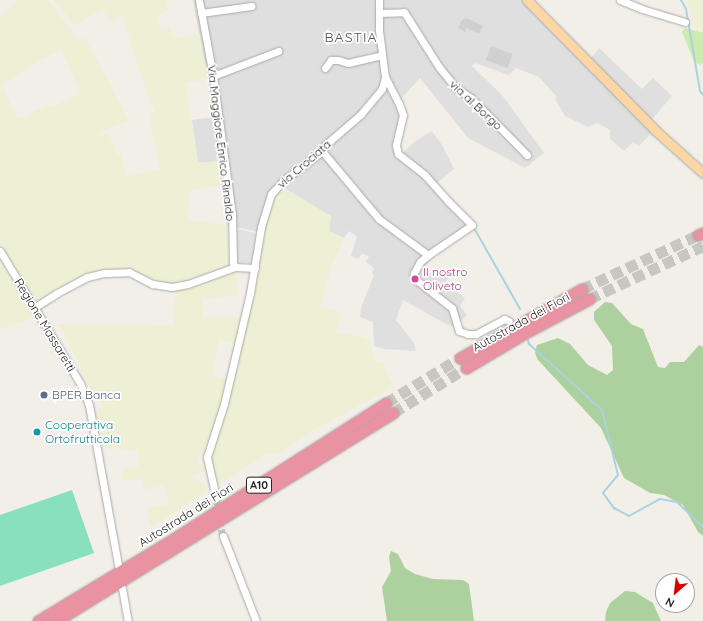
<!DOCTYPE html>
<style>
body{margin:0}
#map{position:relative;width:703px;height:621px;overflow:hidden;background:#f2efe9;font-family:Quicksand,sans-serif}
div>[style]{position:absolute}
.residential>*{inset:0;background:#e0dfdf}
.religious>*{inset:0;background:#d0d0d0;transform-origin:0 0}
.farmland>*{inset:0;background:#eef0d5}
.grass>*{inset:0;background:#cdebb0}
.forest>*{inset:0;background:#add19e}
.pitch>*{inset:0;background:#88e0be}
.parking>*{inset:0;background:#e2e2e2}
.stream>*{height:2px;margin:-1px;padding:0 1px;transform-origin:1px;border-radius:1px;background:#aad3df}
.minor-tunnel>*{height:7px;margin-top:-3.5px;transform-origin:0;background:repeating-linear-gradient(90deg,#c8c6c1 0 7px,transparent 0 10.5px)}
.highway-tunnel>*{height:11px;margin-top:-5.5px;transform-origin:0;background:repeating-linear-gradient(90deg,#c8c6c1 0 11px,transparent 0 16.5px)}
.roads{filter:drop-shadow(0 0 1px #a9a9a9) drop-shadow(0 0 1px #a9a9a9)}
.minor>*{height:7px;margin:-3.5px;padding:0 3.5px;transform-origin:3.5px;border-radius:3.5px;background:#fff}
.major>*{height:9px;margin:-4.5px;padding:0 4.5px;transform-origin:4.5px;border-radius:4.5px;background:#fcd6a4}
.highway>*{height:11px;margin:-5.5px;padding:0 5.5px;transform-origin:5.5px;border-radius:5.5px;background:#e892a2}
.dots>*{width:11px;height:11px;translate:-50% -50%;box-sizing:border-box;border:2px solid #fff;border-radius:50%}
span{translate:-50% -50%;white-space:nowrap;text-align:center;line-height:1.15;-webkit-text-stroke:3.5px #fff;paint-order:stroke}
.shield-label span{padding:1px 3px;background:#fff;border:1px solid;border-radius:3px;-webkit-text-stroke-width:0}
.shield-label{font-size:11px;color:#222;font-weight:700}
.street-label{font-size:12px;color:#222}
.hotel-label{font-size:12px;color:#b23c85}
.left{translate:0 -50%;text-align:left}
.service-label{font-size:12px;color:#4e5e75}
.culture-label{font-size:12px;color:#0d838f}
.quarter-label{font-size:14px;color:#555;letter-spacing:1px}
.north{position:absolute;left:655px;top:573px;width:40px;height:40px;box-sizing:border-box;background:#fff;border:1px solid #a7a7a7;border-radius:50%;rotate:208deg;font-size:11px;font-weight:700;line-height:16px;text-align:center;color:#222}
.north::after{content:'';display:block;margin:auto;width:14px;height:18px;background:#d40000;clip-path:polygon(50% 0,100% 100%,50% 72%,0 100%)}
</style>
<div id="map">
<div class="residential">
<div style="clip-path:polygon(193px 0,530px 0,590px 59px,599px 48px,642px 89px,653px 78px,672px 96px,650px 122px,656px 128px,639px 146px,633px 142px,624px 151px,610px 139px,610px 130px,597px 123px,588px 127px,565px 116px,555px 99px,557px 97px,539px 77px,516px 68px,509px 75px,475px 63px,472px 66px,502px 95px,544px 153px,525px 168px,468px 138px,420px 78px,400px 100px,402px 134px,399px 148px,402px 153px,417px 140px,432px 131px,442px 145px,454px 169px,437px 183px,478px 226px,470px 229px,439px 250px,424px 268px,436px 276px,442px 271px,450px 277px,444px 283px,465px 298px,460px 306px,467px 315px,455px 327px,446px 324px,403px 300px,396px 320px,414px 343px,416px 351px,384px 349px,374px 346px,373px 322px,360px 317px,361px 308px,374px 275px,372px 273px,374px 268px,366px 262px,369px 256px,362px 254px,358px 259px,351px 256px,357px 236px,349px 231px,344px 238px,329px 231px,331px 216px,309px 204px,263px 233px,227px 225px,218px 162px,198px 163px,192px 120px,214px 117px)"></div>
</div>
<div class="religious">
<div style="clip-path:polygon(466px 18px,483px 26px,479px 34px,466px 28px,465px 32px,458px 28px,462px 20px)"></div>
<div style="left:491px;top:46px;width:23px;height:15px;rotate:20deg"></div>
</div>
<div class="farmland">
<div style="clip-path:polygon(evenodd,18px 0,48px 0,78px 39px,86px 39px,129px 120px,98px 133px,99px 137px,109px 133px,117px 155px,121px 154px,126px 176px,160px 170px,150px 121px,151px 114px,155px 112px,147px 93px,122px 16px,109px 22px,103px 9px,75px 25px,53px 0,166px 0,168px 10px,156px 17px,161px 30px,170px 26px,174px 39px,200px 34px,208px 78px,185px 84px,198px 163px,218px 161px,221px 185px,190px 190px,188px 220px,227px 225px,230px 267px,185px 283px,163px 285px,139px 274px,104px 271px,38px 301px,0 244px,0 13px,3px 15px,18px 0,61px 50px,81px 93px,52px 107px,50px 104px,18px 119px,2px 85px,34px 63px,61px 50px)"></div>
<div style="clip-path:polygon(687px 0,703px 0,703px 33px,696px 32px)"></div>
<div style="clip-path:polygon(281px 186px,331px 216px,329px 231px,344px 238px,332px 265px,320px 307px,341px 312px,336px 333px,356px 335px,369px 340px,375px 362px,384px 363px,386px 371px,395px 386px,314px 430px,277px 454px,267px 454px,218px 485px,213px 476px,210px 456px,260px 268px,263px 233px,271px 200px)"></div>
<div style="clip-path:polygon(0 262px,34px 318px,0 329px)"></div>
<div style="clip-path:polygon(230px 271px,237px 271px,237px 295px,203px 299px,202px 316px,243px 317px,236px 345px,219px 340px,216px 353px,212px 377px,227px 379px,221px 410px,204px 450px,200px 455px,198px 464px,205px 466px,205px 472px,191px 474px,193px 479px,204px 484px,208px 491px,152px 527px,149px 523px,147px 508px,169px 504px,165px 485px,144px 490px,142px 479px,126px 481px,121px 479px,123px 468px,138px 467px,139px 450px,102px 448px,95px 413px,103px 407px,92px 393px,71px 347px,57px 324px,173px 325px,176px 288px)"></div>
</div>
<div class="grass">
<div style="clip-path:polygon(685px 28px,703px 33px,703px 63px,700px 65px,694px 61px,682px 32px)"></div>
</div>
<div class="forest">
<div style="clip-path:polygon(605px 302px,612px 303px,631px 324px,643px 329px,658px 367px,665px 368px,670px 362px,684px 362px,699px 345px,703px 347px,703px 536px,698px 532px,683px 505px,664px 495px,650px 493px,624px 478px,601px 428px,538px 360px,535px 353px,537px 345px,558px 338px,570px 344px,588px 365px,607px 375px,613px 370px,612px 346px,594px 320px,594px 312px)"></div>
<div style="clip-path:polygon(391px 551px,398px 554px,405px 568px,415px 574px,433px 579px,463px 580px,469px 584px,474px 621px,387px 621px,382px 587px,391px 571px,389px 557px)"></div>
<div style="clip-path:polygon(625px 591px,635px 592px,653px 603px,661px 621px,605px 621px,606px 612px,610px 603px)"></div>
</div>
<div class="pitch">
<div style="clip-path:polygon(72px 490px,94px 553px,0 586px,0 515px)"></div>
</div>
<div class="parking">
<div style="clip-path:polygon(237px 229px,259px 234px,253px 263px,238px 262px)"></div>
</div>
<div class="stream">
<div style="left:681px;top:0;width:10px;rotate:61deg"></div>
<div style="left:686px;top:9px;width:83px;rotate:80.3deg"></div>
<div style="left:700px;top:91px;width:5px;rotate:53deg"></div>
<div style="left:474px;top:228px;width:93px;rotate:60.4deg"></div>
<div style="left:528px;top:340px;width:4px;rotate:76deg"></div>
<div style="left:529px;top:344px;width:98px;rotate:42.1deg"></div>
<div style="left:602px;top:410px;width:67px;rotate:76.2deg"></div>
<div style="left:618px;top:475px;width:23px;rotate:130deg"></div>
<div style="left:603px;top:493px;width:19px;rotate:54deg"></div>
<div style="left:614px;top:508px;width:17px;rotate:28deg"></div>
<div style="left:629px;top:516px;width:35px;rotate:-29deg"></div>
<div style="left:660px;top:499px;width:17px;rotate:10deg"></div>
<div style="left:677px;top:502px;width:36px;rotate:44deg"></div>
</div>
<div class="minor-tunnel">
<div style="left:216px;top:498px;width:39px;rotate:80deg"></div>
</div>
<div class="highway-tunnel">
<div style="left:582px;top:289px;width:128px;rotate:-25deg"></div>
<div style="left:589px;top:299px;width:126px;rotate:-24.9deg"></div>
<div style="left:386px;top:403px;width:87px;rotate:-31.3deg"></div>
<div style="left:393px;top:413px;width:86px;rotate:-31.7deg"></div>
</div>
<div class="roads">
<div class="minor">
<div style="left:199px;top:0;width:77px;rotate:79.6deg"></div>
<div style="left:213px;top:76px;width:139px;rotate:82.2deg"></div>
<div style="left:232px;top:214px;width:49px;rotate:88.8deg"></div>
<div style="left:233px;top:263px;width:4px;rotate:63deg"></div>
<div style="left:235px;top:267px;width:20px;rotate:3deg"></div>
<div style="left:620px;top:0;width:24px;rotate:22deg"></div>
<div style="left:642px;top:9px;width:45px;rotate:16.8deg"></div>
<div style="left:201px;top:13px;width:51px;rotate:-7.8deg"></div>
<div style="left:379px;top:13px;width:25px;rotate:-2deg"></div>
<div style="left:404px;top:12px;width:65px;rotate:57.5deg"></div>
<div style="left:439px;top:67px;width:27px;rotate:51deg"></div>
<div style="left:456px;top:88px;width:18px;rotate:34deg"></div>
<div style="left:471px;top:98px;width:80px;rotate:45.5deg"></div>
<div style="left:325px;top:68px;width:10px;rotate:-53deg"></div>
<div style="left:331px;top:60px;width:7px"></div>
<div style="left:338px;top:60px;width:10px;rotate:17deg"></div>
<div style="left:348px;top:63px;width:35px;rotate:-13deg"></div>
<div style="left:213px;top:76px;width:70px;rotate:-21deg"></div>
<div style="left:322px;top:151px;width:89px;rotate:50deg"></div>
<div style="left:379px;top:219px;width:61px;rotate:36.3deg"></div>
<div style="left:428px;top:255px;width:53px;rotate:-34.3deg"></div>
<div style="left:472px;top:225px;width:33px;rotate:-135deg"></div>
<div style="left:449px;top:202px;width:36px;rotate:-132deg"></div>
<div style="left:425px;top:175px;width:34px;rotate:-142deg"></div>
<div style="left:398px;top:154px;width:9px;rotate:-103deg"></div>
<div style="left:396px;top:145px;width:31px;rotate:-77deg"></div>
<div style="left:403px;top:115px;width:12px;rotate:-110deg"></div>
<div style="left:399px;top:104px;width:30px;rotate:-117deg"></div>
<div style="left:385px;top:77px;width:47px;rotate:-97.3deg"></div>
<div style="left:379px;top:30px;width:30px;rotate:-90deg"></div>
<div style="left:0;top:251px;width:154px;rotate:58.8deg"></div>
<div style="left:80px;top:383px;width:24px;rotate:68deg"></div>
<div style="left:89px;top:405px;width:163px;rotate:79.7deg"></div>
<div style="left:428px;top:255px;width:11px;rotate:139deg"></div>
<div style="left:420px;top:262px;width:13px;rotate:119deg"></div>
<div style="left:414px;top:273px;width:6px;rotate:81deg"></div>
<div style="left:415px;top:279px;width:47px;rotate:38.1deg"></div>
<div style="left:452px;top:308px;width:24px;rotate:73deg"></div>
<div style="left:459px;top:331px;width:9px;rotate:18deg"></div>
<div style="left:468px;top:334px;width:8px"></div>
<div style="left:476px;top:334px;width:32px;rotate:-28deg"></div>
<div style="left:504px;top:319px;width:5px;rotate:22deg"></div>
<div style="left:35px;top:307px;width:26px;rotate:-32deg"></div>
<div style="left:57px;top:293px;width:34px;rotate:-28deg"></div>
<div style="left:87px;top:277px;width:18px;rotate:-13deg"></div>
<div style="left:105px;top:273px;width:24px;rotate:-2deg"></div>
<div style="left:129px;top:272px;width:27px;rotate:27deg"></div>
<div style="left:153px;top:284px;width:19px;rotate:9deg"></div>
<div style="left:172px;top:287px;width:16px;rotate:-11deg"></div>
<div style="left:188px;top:284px;width:50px;rotate:-19.9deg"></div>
<div style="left:216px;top:498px;width:42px;rotate:-102.4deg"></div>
<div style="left:207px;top:457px;width:56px;rotate:-72.2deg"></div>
<div style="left:224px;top:404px;width:114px;rotate:-76.8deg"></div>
<div style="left:250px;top:293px;width:67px;rotate:-80.5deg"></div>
<div style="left:261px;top:227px;width:34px;rotate:-73deg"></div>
<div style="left:271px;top:194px;width:18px;rotate:-47deg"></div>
<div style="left:283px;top:181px;width:49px;rotate:-37.6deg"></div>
<div style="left:322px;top:151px;width:5px;rotate:-68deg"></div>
<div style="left:324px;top:146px;width:48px;rotate:-40.7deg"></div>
<div style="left:360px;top:115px;width:34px;rotate:-50deg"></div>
<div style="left:382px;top:89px;width:12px;rotate:-76deg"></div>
<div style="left:223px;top:536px;width:91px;rotate:68.8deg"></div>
<div style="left:122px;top:588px;width:34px;rotate:80deg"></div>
</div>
<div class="major">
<div style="left:527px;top:0;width:184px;rotate:45.4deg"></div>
<div style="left:656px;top:131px;width:63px;rotate:41.8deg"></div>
</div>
<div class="highway">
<div style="left:698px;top:235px;width:5px;rotate:-22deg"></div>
<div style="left:460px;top:358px;width:140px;rotate:-29.5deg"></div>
<div style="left:466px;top:368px;width:66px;rotate:-30.8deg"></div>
<div style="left:523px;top:334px;width:75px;rotate:-27.9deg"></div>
<div style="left:38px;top:621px;width:160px;rotate:-31.2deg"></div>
<div style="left:175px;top:538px;width:250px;rotate:-32.6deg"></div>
<div style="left:56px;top:621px;width:396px;rotate:-31.7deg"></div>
</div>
</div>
<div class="dots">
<div style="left:415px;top:279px;background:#d1479c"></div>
<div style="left:44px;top:395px;background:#5c6f8a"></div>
<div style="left:37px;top:432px;background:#0f9aa8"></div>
</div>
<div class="shield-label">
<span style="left:259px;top:485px">A10</span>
</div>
<div class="street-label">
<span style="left:476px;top:105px;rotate:43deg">via al Borgo</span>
<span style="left:221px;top:143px;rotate:83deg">Via Maggiore Enrico Rinaldo</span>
<span style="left:304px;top:164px;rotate:-41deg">via Crociata</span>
<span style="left:521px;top:322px;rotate:-29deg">Autostrada dei Fiori</span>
<span style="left:45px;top:325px;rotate:59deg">Regione Massaretti</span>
<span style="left:186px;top:515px;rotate:-32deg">Autostrada dei Fiori</span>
</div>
<div class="hotel-label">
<span class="left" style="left:423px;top:279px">Il nostro<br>Oliveto</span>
</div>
<div class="service-label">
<span class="left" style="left:52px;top:395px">BPER Banca</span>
</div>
<div class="culture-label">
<span class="left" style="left:45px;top:432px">Cooperativa<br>Ortofrutticola</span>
</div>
<div class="quarter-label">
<span style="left:351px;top:37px">BASTIA</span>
</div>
<div class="north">N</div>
</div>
